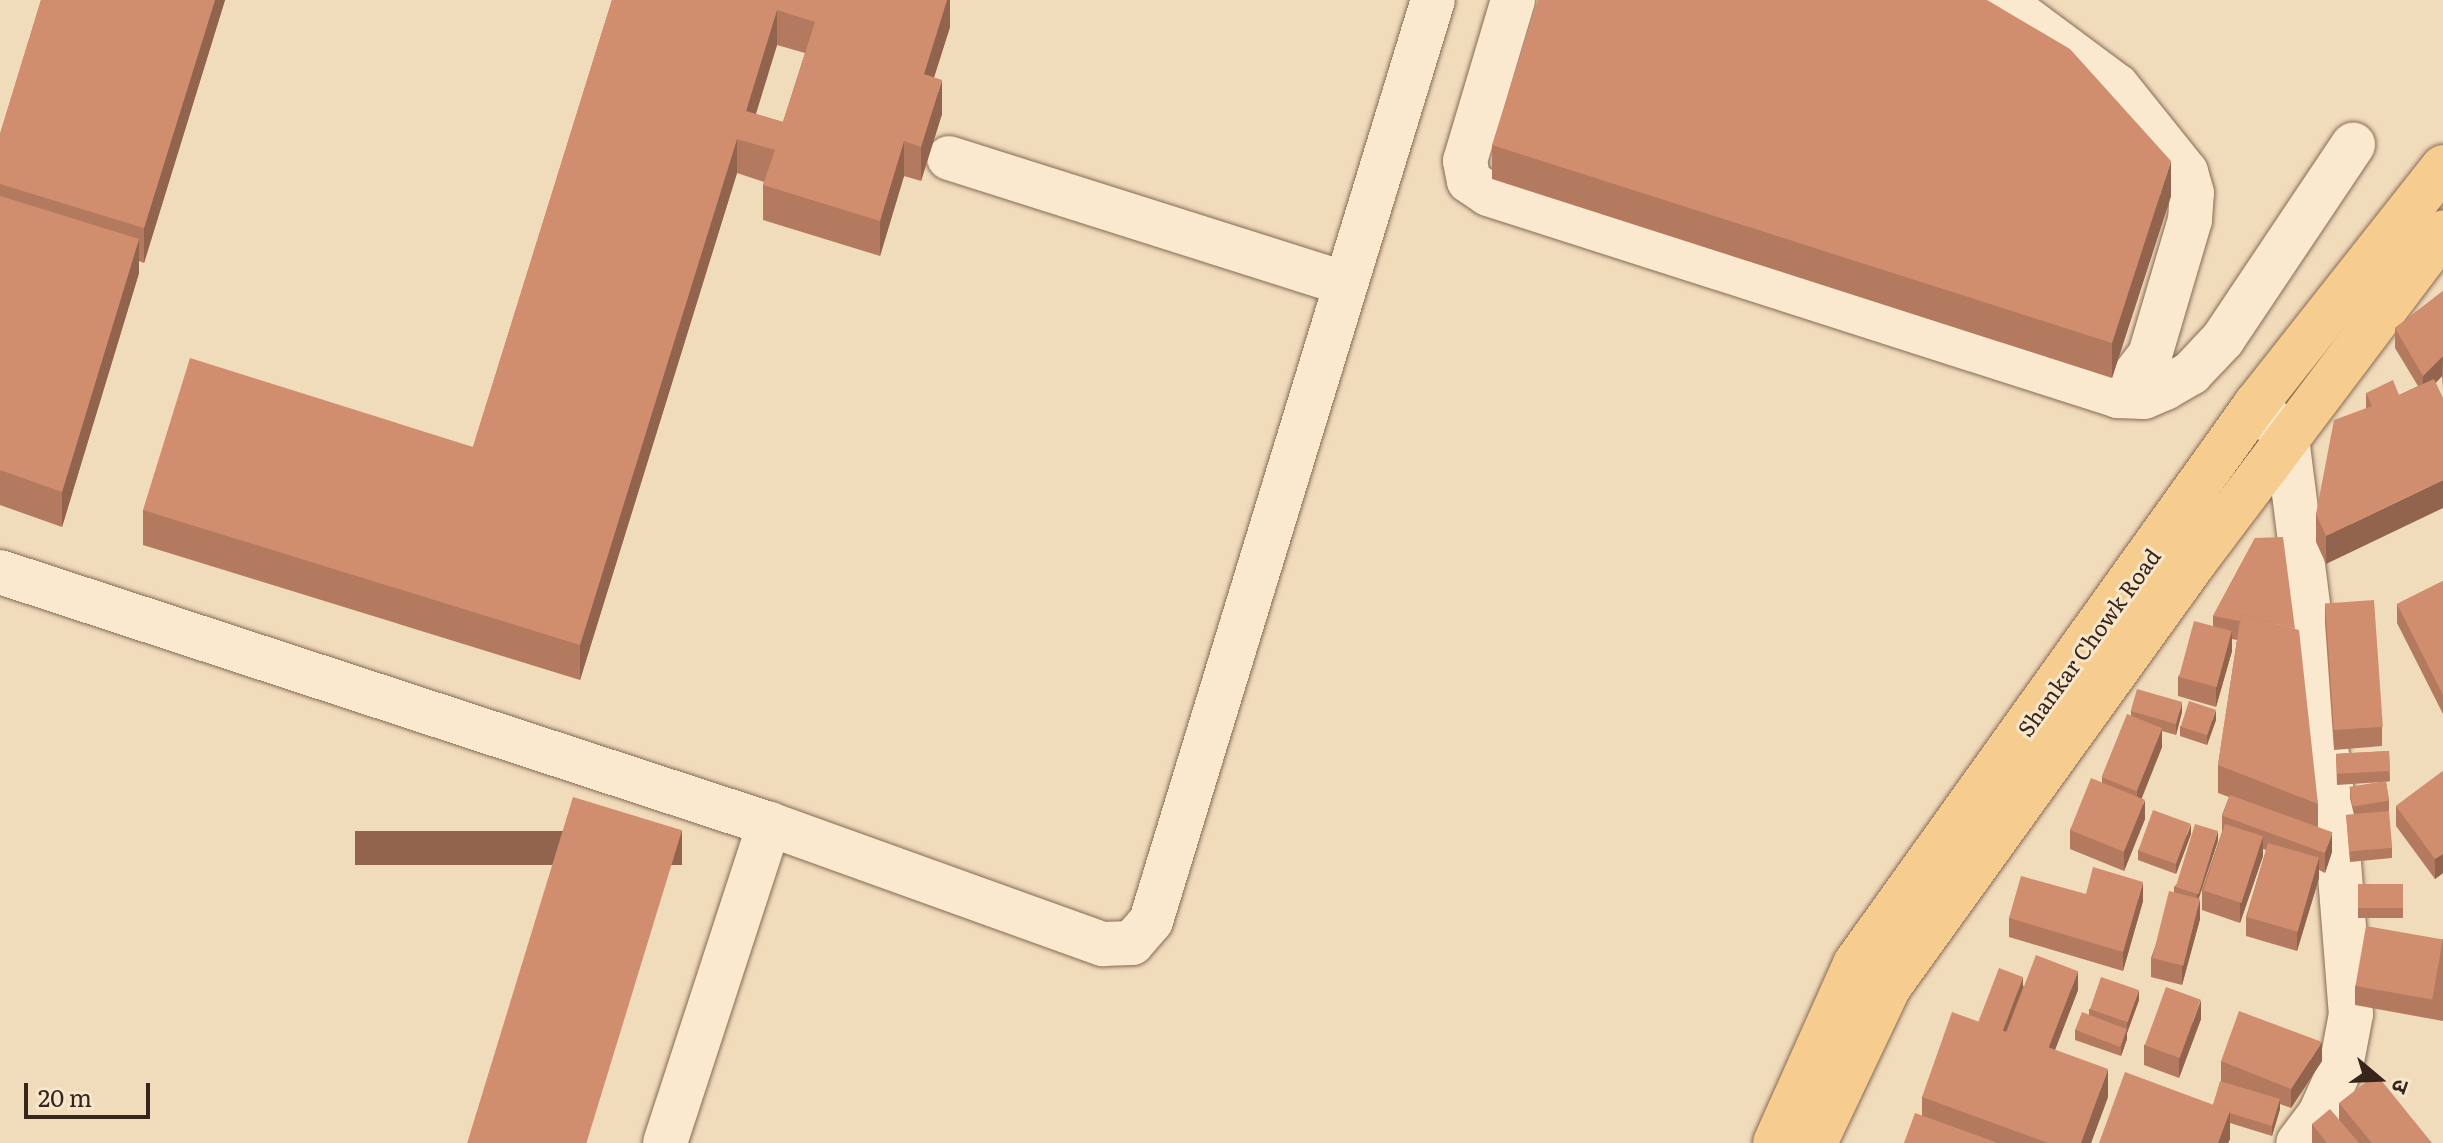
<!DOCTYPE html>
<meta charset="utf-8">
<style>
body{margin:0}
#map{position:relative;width:2443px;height:1143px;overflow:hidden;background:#f0dbbb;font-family:Literata,"Noto Sans Devanagari",serif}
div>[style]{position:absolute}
.roads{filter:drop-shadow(0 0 2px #876a54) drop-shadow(0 0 2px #876a54)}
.minor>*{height:44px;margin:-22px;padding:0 22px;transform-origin:22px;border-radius:22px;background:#fae9ce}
.major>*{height:44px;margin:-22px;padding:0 22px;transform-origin:22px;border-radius:22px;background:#f6cc8f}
.wall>*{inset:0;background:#b37a5f;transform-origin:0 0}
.shaded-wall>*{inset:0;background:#92634d;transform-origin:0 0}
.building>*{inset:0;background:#d08e6e;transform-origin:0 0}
span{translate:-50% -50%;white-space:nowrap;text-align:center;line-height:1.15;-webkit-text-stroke:6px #f7e6cb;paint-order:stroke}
.street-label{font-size:22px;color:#35251a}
.north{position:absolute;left:2339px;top:1039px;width:80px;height:80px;-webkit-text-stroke:6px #f7e6cb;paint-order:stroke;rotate:109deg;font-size:22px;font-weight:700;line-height:32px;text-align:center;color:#35251a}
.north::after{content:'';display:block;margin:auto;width:28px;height:36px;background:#35251a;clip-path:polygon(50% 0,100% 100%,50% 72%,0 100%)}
.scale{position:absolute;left:24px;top:1083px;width:126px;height:36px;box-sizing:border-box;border:4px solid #35251a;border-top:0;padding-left:10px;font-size:24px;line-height:28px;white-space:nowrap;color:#35251a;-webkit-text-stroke:6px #f7e6cb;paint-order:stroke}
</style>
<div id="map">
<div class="roads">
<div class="minor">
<div style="left:1513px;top:0;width:168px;rotate:106.6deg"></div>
<div style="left:1465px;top:161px;width:20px;rotate:79deg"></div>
<div style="left:1469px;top:181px;width:23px;rotate:34deg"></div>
<div style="left:1488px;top:194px;width:662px;rotate:17.78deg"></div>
<div style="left:2118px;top:396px;width:52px;rotate:-52deg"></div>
<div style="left:2150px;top:355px;width:141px;rotate:-73.5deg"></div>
<div style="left:2190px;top:220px;width:27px;rotate:-86deg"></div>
<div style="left:2192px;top:193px;width:22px;rotate:-106deg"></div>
<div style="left:2186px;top:172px;width:110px;rotate:-128.7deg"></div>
<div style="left:2117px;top:86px;width:144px;rotate:-143.4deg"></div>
<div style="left:949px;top:158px;width:414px;rotate:17.6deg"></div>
<div style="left:2118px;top:396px;width:26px;rotate:2deg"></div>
<div style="left:2144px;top:397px;width:23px;rotate:-23deg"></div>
<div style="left:2165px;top:388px;width:30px;rotate:-30deg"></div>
<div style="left:2191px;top:373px;width:47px;rotate:-46.7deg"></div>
<div style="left:2223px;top:339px;width:234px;rotate:-56.2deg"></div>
<div style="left:2256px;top:404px;width:46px;rotate:47.6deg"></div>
<div style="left:2287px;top:438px;width:390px;rotate:82.8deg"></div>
<div style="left:2336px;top:825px;width:190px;rotate:85.5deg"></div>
<div style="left:2351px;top:1014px;width:54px;rotate:100.7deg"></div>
<div style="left:2341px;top:1067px;width:51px;rotate:114.1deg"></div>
<div style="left:2320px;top:1114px;width:36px;rotate:127deg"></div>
<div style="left:0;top:572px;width:809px;rotate:18.14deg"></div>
<div style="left:769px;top:824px;width:355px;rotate:19.8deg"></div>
<div style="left:1103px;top:944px;width:29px;rotate:-2deg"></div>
<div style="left:1132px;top:943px;width:29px;rotate:-49deg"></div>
<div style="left:1151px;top:921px;width:963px;rotate:-72.98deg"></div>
<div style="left:665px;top:1143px;width:336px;rotate:-71.9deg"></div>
</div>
<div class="major">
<div style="left:1775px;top:1143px;width:196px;rotate:-65.9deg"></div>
<div style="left:1855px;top:964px;width:689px;rotate:-54.39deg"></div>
<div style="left:2256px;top:404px;width:302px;rotate:-51.7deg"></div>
<div style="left:1815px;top:1143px;width:173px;rotate:-64.6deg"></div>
<div style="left:1889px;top:987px;width:522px;rotate:-54.27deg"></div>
<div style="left:2194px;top:563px;width:414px;rotate:-53deg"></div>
</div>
</div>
<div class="wall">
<div style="clip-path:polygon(41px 0,225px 0,144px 263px,139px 261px,139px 273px,62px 527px,0 505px,0 134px)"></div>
<div style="clip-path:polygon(evenodd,612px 0,950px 0,950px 27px,934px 77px,942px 114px,921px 181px,904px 176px,880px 256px,763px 220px,763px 185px,764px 182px,737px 173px,580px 680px,143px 545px,143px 510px,473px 447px,612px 0,777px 45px,805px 53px,783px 122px,756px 114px,777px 45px)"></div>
<div style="clip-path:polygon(1492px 145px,2171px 196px,2112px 378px,1492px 179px)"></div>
<div style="clip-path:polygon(2443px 291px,2443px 389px,2442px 376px,2436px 383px,2326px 564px,2316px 542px,2316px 514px,2366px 408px,2366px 393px,2399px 395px,2418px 386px,2395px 348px,2395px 328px)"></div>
<div style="clip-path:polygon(2255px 538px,2318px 804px,2318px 828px,2332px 852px,2325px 873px,2319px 870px,2319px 878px,2297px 951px,2246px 936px,2246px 917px,2266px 850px,2263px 849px,2263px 856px,2240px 923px,2202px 910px,2202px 890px,2222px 832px,2222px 815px,2229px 797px,2218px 793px,2218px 765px,2237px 640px,2232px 639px,2232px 651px,2216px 707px,2178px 696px,2178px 677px,2213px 626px,2213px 616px)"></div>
<div style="clip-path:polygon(2443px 581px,2443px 714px,2397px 623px,2397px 604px)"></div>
<div style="clip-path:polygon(2325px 603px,2382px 727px,2382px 746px,2334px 750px,2325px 623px)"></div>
<div style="clip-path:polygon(2131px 711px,2182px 712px,2176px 735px,2162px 731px,2162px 747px,2142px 798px,2145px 819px,2124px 871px,2070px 849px,2070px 830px,2102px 783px,2102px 777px,2131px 715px)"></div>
<div style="clip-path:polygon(2216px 720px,2207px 745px,2180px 736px,2180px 726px)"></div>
<div style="clip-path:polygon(2389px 751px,2390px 781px,2386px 782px,2389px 801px,2389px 811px,2387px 811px,2392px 848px,2392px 858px,2350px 862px,2346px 815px,2354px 815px,2350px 798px,2350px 788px,2382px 782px,2337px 785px,2336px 754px)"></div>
<div style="clip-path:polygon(2443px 771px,2443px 873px,2435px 879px,2396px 826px,2396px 806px)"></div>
<div style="clip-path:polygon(2191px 834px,2176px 874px,2138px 860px,2138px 850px)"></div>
<div style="clip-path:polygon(2218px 841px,2198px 899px,2200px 919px,2182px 985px,2151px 977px,2151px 958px,2174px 893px,2174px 887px)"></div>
<div style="left:2358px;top:884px;width:45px;height:34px"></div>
<div style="clip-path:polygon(2086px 894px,2143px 901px,2123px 971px,2009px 937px,2009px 918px)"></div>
<div style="clip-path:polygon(2443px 939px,2443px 1021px,2355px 1005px,2355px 986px)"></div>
<div style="clip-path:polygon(2023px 986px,2078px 990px,2055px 1050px,2108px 1097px,2091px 1143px,1904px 1143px,1922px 1115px,1922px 1097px,1979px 1022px)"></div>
<div style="clip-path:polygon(2139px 1000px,2127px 1033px,2127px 1039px,2121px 1056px,2075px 1040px,2075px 1030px,2089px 1015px,2089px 1009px)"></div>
<div style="clip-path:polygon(2201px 1019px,2179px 1078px,2144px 1065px,2144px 1045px)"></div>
<div style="clip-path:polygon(2221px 1061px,2322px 1061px,2291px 1108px,2280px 1104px,2280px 1109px,2272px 1136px,2230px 1123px,2230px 1139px,2228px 1143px,2099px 1143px,2213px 1105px,2221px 1081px)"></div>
<div style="clip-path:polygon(2339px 1103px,2432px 1143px,2312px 1143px,2312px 1124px,2339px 1120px)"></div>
</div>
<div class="shaded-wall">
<div style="clip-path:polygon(215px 0,225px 0,144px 263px,144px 228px)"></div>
<div style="clip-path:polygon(947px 0,950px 0,950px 27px,924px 109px,924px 74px)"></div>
<div style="clip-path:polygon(777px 10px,777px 45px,747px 142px,746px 111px)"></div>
<div style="clip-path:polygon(942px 80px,942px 114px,921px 181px,921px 147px)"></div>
<div style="clip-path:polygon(737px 139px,737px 173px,580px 680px,580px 645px)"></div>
<div style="clip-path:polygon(904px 141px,904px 176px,880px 256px,880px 221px)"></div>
<div style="clip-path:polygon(2171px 161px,2171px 196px,2112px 378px,2112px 343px)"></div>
<div style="clip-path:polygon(139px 239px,139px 273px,62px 527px,62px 492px)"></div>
<div style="clip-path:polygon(2443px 356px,2442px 376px,2423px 395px,2423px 376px)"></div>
<div style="clip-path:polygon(2443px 480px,2443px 508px,2326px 564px,2326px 536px)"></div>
<div style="clip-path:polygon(2232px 631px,2232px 651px,2216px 707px,2216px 688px)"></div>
<div style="clip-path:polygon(2182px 702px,2182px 712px,2176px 735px,2176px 725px)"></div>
<div style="clip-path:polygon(2216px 710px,2216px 720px,2207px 745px,2207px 735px)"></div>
<div style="clip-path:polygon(2162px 728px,2162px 747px,2137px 809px,2137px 790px)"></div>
<div style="clip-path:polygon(2145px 800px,2145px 819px,2124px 871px,2124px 852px)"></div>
<div style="clip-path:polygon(2191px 824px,2191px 834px,2176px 874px,2176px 864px)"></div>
<div style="left:682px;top:831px;width:34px;height:327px;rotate:90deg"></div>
<div style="clip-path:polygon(2218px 831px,2218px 841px,2197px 904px,2197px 894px)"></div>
<div style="clip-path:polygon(2332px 833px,2332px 852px,2325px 873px,2325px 853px)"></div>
<div style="clip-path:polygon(2263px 836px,2263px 856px,2240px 923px,2240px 904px)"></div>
<div style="clip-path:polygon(2443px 854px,2443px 873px,2435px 879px,2435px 859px)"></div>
<div style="clip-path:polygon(2319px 858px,2319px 878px,2297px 951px,2297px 932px)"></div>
<div style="clip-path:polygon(2143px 882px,2143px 901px,2123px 971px,2123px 952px)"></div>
<div style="clip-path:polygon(2200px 899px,2200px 919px,2182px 985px,2182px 966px)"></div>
<div style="clip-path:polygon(2078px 971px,2078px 990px,2048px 1068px,2048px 1049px)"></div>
<div style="clip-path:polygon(2023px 977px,2023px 987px,1999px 1050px,1999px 1040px)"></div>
<div style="clip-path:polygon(2139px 990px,2139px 1000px,2127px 1033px,2127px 1023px)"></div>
<div style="clip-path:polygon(2201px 1000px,2201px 1019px,2179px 1078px,2179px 1059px)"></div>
<div style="clip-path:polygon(2127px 1029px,2127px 1039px,2121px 1056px,2121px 1047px)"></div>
<div style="clip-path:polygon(2322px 1042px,2322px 1061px,2291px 1108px,2291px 1089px)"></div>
<div style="clip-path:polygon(2108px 1069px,2108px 1097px,2091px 1143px,2081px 1143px)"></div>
<div style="clip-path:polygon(2280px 1099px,2280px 1109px,2272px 1136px,2272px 1126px)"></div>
<div style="clip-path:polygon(2230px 1111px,2230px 1139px,2228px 1143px,2218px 1143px)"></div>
</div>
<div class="building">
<div style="clip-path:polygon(41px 0,215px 0,144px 228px,0 184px,0 134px)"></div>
<div style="clip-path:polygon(evenodd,612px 0,947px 0,924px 74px,942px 80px,921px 147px,904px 141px,880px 221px,763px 185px,775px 150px,737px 139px,580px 645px,143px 510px,190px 358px,473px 447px,612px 0,777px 10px,815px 22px,783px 122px,746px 111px,777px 10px)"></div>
<div style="clip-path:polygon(1538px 0,1987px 0,2070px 49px,2171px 161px,2112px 343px,1492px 145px)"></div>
<div style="clip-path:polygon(0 196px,139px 239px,62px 492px,0 470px)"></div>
<div style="clip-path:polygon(2443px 291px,2443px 356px,2423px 376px,2395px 328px)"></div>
<div style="clip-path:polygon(2434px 379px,2443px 398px,2443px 480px,2326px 536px,2316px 514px,2334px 420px,2372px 406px,2366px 393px,2393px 380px,2399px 395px)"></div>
<div style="clip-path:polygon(2283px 537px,2295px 629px,2241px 614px,2240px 621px,2213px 616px,2255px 538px)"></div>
<div style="clip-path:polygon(2443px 581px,2443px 695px,2397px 604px)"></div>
<div style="left:2374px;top:600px;width:127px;height:49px;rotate:86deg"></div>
<div style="clip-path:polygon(2241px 614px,2299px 630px,2318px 804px,2218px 765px)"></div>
<div style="left:2194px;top:621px;width:39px;height:58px;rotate:15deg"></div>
<div style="left:2137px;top:689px;width:47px;height:23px;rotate:16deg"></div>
<div style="left:2189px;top:701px;width:28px;height:27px;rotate:18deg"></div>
<div style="left:2127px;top:714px;width:38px;height:68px;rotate:22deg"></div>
<div style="left:2389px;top:751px;width:20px;height:53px;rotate:87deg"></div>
<div style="clip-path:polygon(2443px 771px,2443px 854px,2435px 859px,2396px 806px)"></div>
<div style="left:2091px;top:778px;width:58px;height:56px;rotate:22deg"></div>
<div style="left:2386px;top:781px;width:20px;height:37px;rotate:81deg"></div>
<div style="left:2230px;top:795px;width:109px;height:22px;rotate:20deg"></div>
<div style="left:573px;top:797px;width:114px;height:362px;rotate:17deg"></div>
<div style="left:2153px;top:810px;width:40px;height:43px;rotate:20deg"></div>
<div style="left:2389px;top:811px;width:37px;height:43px;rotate:85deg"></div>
<div style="left:2195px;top:824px;width:24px;height:66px;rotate:17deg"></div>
<div style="left:2225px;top:824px;width:40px;height:70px;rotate:18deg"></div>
<div style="left:2268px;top:843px;width:53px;height:77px;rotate:16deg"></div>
<div style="clip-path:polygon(2093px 867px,2143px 882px,2123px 952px,2009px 918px,2021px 876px,2086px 894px)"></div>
<div style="left:2358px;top:884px;width:45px;height:24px"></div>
<div style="left:2169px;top:891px;width:32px;height:69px;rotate:14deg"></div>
<div style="left:2366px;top:926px;width:78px;height:61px;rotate:10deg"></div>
<div style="left:2036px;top:955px;width:45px;height:83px;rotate:21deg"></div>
<div style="left:1999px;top:968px;width:26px;height:58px;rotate:21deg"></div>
<div style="left:2101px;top:977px;width:40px;height:34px;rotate:19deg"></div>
<div style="left:2166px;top:987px;width:37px;height:62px;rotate:20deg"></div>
<div style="clip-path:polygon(2239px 1011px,2322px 1042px,2291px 1089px,2221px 1061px)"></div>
<div style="clip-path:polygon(1952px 1012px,2108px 1069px,2081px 1143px,2048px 1143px,1922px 1097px)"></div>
<div style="left:2082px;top:1012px;width:48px;height:19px;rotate:21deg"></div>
<div style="clip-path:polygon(2125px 1072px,2230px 1111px,2218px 1143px,2099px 1143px)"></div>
<div style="clip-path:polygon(2376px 1074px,2432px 1143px,2372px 1143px,2339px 1103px)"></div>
<div style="clip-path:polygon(2220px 1081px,2280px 1099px,2272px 1126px,2230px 1113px,2230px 1111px,2213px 1105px)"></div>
<div style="clip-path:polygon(2330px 1109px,2359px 1143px,2327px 1143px,2312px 1124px)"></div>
<div style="clip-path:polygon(1915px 1113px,1998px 1143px,1904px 1143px)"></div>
</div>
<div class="street-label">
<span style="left:2088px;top:642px;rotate:-54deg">Shankar Chowk Road</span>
</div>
<div class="north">उ</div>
<div class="scale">20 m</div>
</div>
